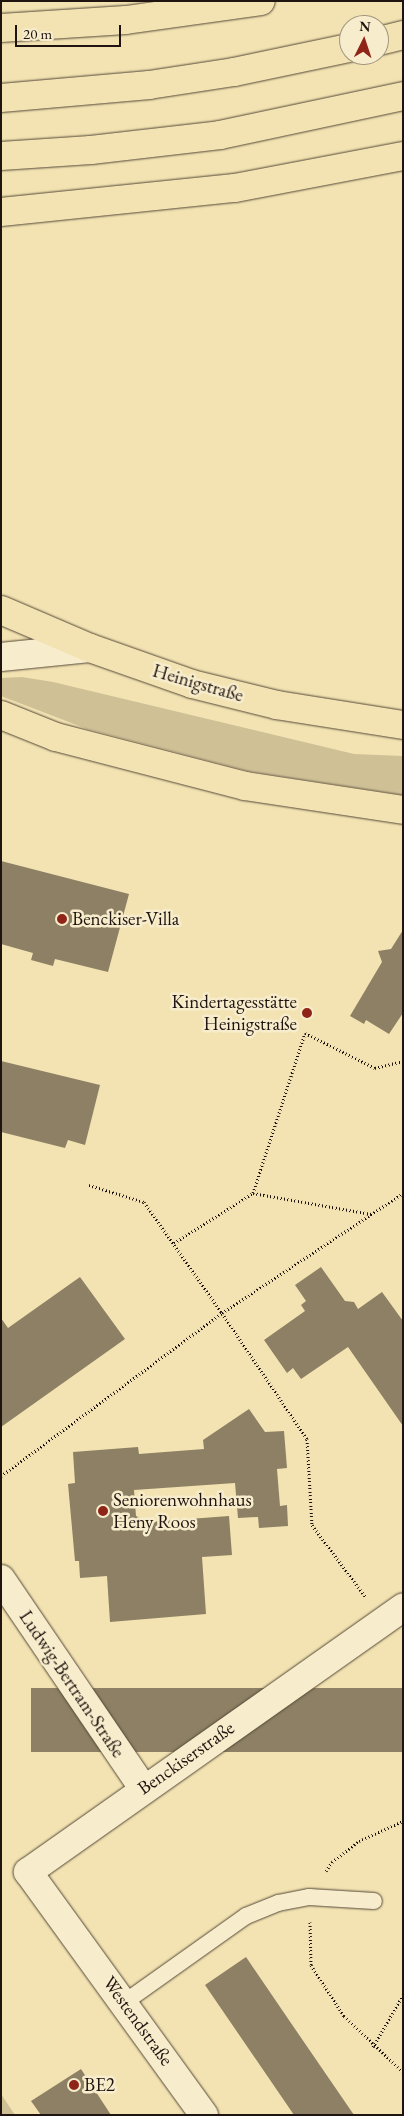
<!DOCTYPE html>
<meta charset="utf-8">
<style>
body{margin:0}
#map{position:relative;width:404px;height:2116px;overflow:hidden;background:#f3e3b2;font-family:"EB Garamond",serif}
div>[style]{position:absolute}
.green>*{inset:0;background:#cfc096}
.building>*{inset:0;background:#8d8064;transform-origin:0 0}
.path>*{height:3px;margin-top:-1.5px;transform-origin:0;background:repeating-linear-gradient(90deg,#1f140f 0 1px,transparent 0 3.5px)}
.roads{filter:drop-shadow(0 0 1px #544838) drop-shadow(0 0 1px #544838)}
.service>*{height:16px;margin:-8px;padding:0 8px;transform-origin:8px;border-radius:8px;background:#f7edcd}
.minor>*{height:28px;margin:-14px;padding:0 14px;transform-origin:14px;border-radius:14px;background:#f7edcd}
.secondary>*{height:28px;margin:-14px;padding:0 14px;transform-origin:14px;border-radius:14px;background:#f7edcd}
.primary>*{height:28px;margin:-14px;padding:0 14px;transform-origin:14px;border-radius:14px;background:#f3e3b2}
.trunk>*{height:28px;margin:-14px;padding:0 14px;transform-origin:14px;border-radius:14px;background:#f3e3b2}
.dots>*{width:14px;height:14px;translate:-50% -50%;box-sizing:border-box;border:2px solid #f7edcd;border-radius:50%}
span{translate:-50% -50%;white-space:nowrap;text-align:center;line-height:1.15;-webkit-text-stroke:5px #f7edcd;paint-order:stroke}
.street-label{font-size:19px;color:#1f140f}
.poi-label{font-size:19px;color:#1f140f}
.left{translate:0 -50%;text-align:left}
.right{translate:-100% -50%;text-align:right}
.frame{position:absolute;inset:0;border:2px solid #1f140f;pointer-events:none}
.north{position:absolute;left:339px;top:15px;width:50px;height:50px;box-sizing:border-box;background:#f7edcd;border:1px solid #a19681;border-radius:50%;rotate:4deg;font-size:14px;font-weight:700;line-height:20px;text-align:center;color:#1f140f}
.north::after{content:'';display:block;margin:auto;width:18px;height:22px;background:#8f2418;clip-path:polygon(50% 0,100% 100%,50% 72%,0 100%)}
.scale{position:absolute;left:15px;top:25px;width:106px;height:22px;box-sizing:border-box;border:2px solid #1f140f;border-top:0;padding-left:6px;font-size:15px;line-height:18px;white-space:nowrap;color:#1f140f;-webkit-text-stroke:4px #f7edcd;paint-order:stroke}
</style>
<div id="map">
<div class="green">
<div style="clip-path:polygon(22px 677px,53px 682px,354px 754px,403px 756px,403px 795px,248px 771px,87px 729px,1px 696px,1px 678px)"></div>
<div style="clip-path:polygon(1px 2094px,15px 2115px,1px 2115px)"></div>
</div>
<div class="building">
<div style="clip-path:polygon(1px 861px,129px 894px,108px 972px,55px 959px,53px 966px,31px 960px,33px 953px,1px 944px)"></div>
<div style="clip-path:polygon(403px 930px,403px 1013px,389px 1034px,366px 1020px,364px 1024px,350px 1016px,382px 962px,378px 951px,391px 949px)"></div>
<div style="clip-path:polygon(1px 1061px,100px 1085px,85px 1145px,68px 1140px,65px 1148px,1px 1132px)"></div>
<div style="clip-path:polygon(321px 1267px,345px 1301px,354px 1302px,358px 1309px,382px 1292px,403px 1321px,403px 1426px,348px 1347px,301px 1379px,293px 1368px,287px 1373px,264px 1340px,305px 1311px,301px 1305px,306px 1301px,295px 1285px)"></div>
<div style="clip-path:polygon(80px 1277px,125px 1339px,1px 1427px,1px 1318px,8px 1328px)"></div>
<div style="clip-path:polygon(249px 1409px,265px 1432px,284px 1431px,287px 1468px,277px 1469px,280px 1506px,287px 1505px,288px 1526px,259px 1528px,258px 1517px,238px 1518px,235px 1483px,134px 1490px,136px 1516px,149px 1522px,229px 1516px,232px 1555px,202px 1557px,206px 1614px,110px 1622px,107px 1576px,80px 1578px,79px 1561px,75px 1561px,68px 1484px,75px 1483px,73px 1452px,138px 1447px,139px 1454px,204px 1449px,203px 1440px)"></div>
<div style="left:403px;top:1688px;width:64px;height:372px;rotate:90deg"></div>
<div style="clip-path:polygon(246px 1957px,293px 2026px,354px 2115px,294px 2115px,205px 1985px)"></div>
<div style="clip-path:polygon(81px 2069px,111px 2115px,41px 2115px,31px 2101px)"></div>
</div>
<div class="path">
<div style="left:89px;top:1185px;width:58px;rotate:17.2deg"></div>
<div style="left:144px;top:1202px;width:136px;rotate:54.9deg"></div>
<div style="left:222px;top:1313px;width:152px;rotate:56deg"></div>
<div style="left:307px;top:1439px;width:86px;rotate:86.7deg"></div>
<div style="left:312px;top:1525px;width:89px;rotate:53.3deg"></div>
<div style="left:253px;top:1193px;width:120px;rotate:10.1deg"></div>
<div style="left:174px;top:1243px;width:93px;rotate:-32.3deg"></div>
<div style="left:253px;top:1193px;width:168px;rotate:-72deg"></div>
<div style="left:305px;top:1033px;width:78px;rotate:26.6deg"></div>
<div style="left:375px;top:1068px;width:29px;rotate:-14deg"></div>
<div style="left:1px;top:1476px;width:275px;rotate:-36.4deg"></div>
<div style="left:222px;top:1313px;width:217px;rotate:-33.5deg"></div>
<div style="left:326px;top:1871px;width:11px;rotate:-56deg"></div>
<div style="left:332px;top:1862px;width:34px;rotate:-38deg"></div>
<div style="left:359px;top:1841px;width:48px;rotate:-24.4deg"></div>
<div style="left:310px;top:1922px;width:43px;rotate:88.7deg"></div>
<div style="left:311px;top:1965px;width:61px;rotate:57.1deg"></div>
<div style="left:344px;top:2016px;width:81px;rotate:43.5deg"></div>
<div style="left:373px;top:2047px;width:60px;rotate:-60deg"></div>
</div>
<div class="roads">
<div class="service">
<div style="left:125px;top:2002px;width:148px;rotate:-35.4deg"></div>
<div style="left:246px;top:1916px;width:35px;rotate:-22deg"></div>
<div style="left:278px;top:1903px;width:32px;rotate:-11deg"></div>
<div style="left:309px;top:1897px;width:65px;rotate:3.5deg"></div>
</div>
<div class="minor">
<div style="left:1px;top:1579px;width:253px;rotate:55.8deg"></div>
<div style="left:204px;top:2115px;width:300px;rotate:-125.9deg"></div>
<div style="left:28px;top:1872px;width:459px;rotate:-35.2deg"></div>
</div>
<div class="secondary">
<div style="left:1px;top:657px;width:89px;rotate:-5.8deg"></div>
</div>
<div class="primary">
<div style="left:1px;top:610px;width:97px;rotate:23.1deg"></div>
<div style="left:90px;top:648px;width:108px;rotate:19.4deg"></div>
<div style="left:192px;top:684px;width:88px;rotate:13.9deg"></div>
<div style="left:277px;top:705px;width:128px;rotate:9deg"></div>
<div style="left:1px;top:715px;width:59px;rotate:21.8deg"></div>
<div style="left:56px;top:737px;width:195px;rotate:14.5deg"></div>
<div style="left:245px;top:786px;width:160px;rotate:8.6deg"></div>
</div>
<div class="trunk">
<div style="left:1px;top:28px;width:125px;rotate:-3.7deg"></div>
<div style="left:126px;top:20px;width:136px;rotate:-8deg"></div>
<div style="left:379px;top:41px;width:25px;rotate:-14deg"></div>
<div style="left:1px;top:98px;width:149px;rotate:-5deg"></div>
<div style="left:149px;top:85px;width:86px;rotate:-8.7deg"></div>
<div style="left:234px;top:72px;width:117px;rotate:-11.8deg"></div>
<div style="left:1px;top:156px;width:90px;rotate:-3.8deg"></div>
<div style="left:91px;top:150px;width:130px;rotate:-6.6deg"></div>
<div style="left:220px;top:135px;width:187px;rotate:-12deg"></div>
<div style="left:1px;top:212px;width:235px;rotate:-5.9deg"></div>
<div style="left:235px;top:188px;width:171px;rotate:-10.8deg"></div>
</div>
</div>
<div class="dots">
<div style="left:62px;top:919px;background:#8f2418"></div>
<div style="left:307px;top:1013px;background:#8f2418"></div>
<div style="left:103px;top:1511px;background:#8f2418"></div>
<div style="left:74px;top:2085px;background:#8f2418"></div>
</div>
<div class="street-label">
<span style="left:198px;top:683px;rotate:16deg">Heinigstraße</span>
<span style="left:72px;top:1684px;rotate:56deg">Ludwig-Bertram-Straße</span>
<span style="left:186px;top:1758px;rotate:-35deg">Benckiserstraße</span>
<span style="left:138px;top:2021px;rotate:54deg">Westendstraße</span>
</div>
<div class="poi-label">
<span class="left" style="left:72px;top:919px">Benckiser-Villa</span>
<span class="right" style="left:297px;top:1013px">Kindertagesstätte<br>Heinigstraße</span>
<span class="left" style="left:113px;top:1511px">Seniorenwohnhaus<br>Heny Roos</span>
<span class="left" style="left:84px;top:2085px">BE2</span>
</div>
<div class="frame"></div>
<div class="north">N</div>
<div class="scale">20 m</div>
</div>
